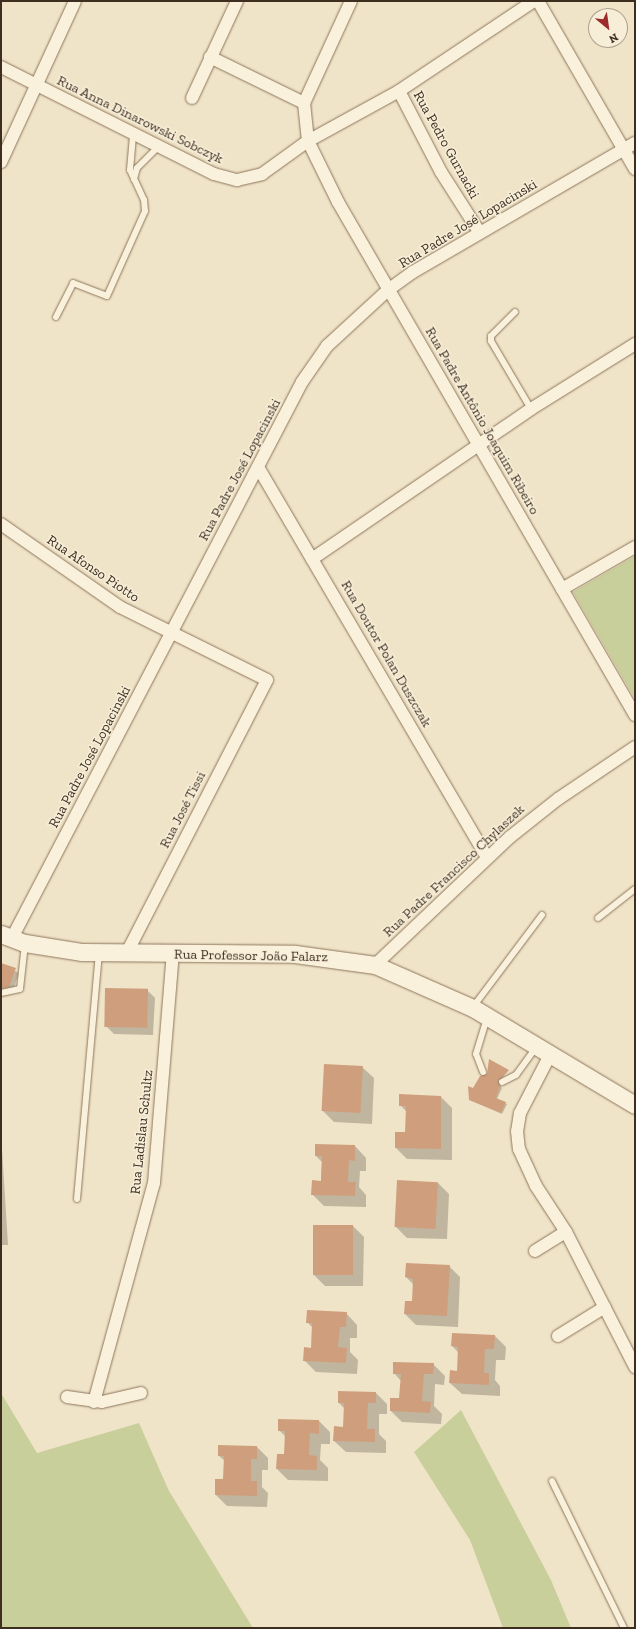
<!DOCTYPE html>
<meta charset="utf-8">
<style>
body{margin:0}
#map{position:relative;width:636px;height:1629px;overflow:hidden;background:#f0e4c8;font-family:"Zilla Slab",serif}
div>[style]{position:absolute}
.green>*{inset:0;background:#c9cf9b}
.shadow>*{inset:0;background:#0003}
.building>*{inset:0;background:#cf9f7d;transform-origin:0 0}
.roads{filter:drop-shadow(0 0 1px #8d765c) drop-shadow(0 0 1px #8d765c)}
.lane>*{height:6px;margin:-3px;padding:0 3px;transform-origin:3px;border-radius:3px;background:#faf1dc}
.street>*{height:12px;margin:-6px;padding:0 6px;transform-origin:6px;border-radius:6px;background:#faf1dc}
.secondary>*{height:17px;margin:-8.5px;padding:0 8.5px;transform-origin:8.5px;border-radius:8.5px;background:#faf1dc}
span{translate:-50% -50%;white-space:nowrap;text-align:center;line-height:1.15;-webkit-text-stroke:3px #f7eed8;paint-order:stroke}
.street-label{font-size:14px;color:#3d2e20}
.frame{position:absolute;inset:0;border:2px solid #3d2e20;pointer-events:none}
.north{position:absolute;left:588px;top:8px;width:40px;height:40px;box-sizing:border-box;background:#f7eed8;border:1px solid #ada18e;border-radius:50%;rotate:151deg;font-size:11px;font-weight:700;line-height:16px;text-align:center;color:#3d2e20}
.north::after{content:'';display:block;margin:auto;width:14px;height:18px;background:#9e2a2b;clip-path:polygon(50% 0,100% 100%,50% 72%,0 100%)}
</style>
<div id="map">
<div class="green">
<div style="clip-path:polygon(635px 556px,635px 699px,573px 592px)"></div>
<div style="clip-path:polygon(1px 1393px,37px 1453px,139px 1423px,169px 1491px,253px 1628px,1px 1628px)"></div>
<div style="clip-path:polygon(461px 1410px,551px 1580px,571px 1628px,503px 1628px,470px 1540px,414px 1452px)"></div>
</div>
<div class="shadow">
<div style="clip-path:polygon(1px 964px,19px 973px,13px 990px,1px 990px)"></div>
<div style="clip-path:polygon(147px 990px,155px 998px,153px 1035px,114px 1034px,106px 1026px)"></div>
<div style="clip-path:polygon(362px 1067px,374px 1078px,372px 1124px,334px 1122px,323px 1111px)"></div>
<div style="clip-path:polygon(508px 1071px,499px 1082px,502px 1088px,497px 1099px,507px 1104px,502px 1114px,470px 1100px,474px 1090px)"></div>
<div style="clip-path:polygon(440px 1096px,452px 1108px,452px 1160px,407px 1159px,396px 1148px,406px 1133px,407px 1112px,400px 1105px)"></div>
<div style="clip-path:polygon(1px 1133px,8px 1245px,1px 1245px)"></div>
<div style="clip-path:polygon(316px 1145px,355px 1146px,366px 1158px,366px 1171px,360px 1171px,359px 1187px,366px 1195px,366px 1207px,324px 1206px,312px 1194px,321px 1182px,322px 1162px,316px 1156px)"></div>
<div style="clip-path:polygon(438px 1183px,449px 1194px,447px 1239px,407px 1238px,396px 1227px)"></div>
<div style="clip-path:polygon(353px 1226px,364px 1237px,363px 1286px,325px 1286px,314px 1275px)"></div>
<div style="clip-path:polygon(449px 1266px,460px 1277px,458px 1327px,416px 1325px,405px 1314px,413px 1302px,413px 1284px,406px 1277px)"></div>
<div style="clip-path:polygon(346px 1313px,357px 1325px,357px 1338px,350px 1338px,350px 1352px,358px 1360px,357px 1374px,316px 1372px,304px 1360px,312px 1349px,313px 1328px,307px 1322px)"></div>
<div style="clip-path:polygon(495px 1336px,506px 1347px,505px 1360px,496px 1360px,495px 1380px,500px 1386px,500px 1396px,462px 1394px,450px 1383px,458px 1372px,459px 1353px,452px 1346px)"></div>
<div style="clip-path:polygon(433px 1364px,445px 1376px,444px 1385px,435px 1384px,434px 1406px,442px 1414px,441px 1424px,402px 1422px,391px 1411px,400px 1399px,401px 1381px,394px 1373px)"></div>
<div style="clip-path:polygon(376px 1393px,387px 1404px,387px 1414px,379px 1414px,379px 1434px,386px 1441px,386px 1453px,346px 1452px,334px 1441px,344px 1428px,345px 1409px,339px 1403px)"></div>
<div style="clip-path:polygon(319px 1421px,330px 1432px,330px 1444px,321px 1444px,320px 1460px,328px 1468px,328px 1481px,288px 1480px,277px 1469px,278px 1455px,285px 1455px,286px 1437px,279px 1430px)"></div>
<div style="clip-path:polygon(257px 1447px,268px 1458px,268px 1470px,262px 1470px,262px 1487px,268px 1493px,267px 1507px,227px 1506px,216px 1495px,224px 1480px,225px 1461px,219px 1456px)"></div>
</div>
<div class="building">
<div style="clip-path:polygon(1px 963px,16px 968px,9px 987px,1px 988px)"></div>
<div style="left:105px;top:988px;width:43px;height:39px;rotate:1deg"></div>
<div style="clip-path:polygon(489px 1059px,509px 1070px,498px 1081px,500px 1086px,496px 1098px,506px 1102px,501px 1113px,469px 1100px,468px 1086px,473px 1088px,480px 1076px,487px 1074px)"></div>
<div style="left:324px;top:1064px;width:39px;height:47px;rotate:3deg"></div>
<div style="clip-path:polygon(399px 1094px,441px 1096px,441px 1149px,395px 1148px,395px 1132px,405px 1132px,406px 1106px,399px 1106px)"></div>
<div style="clip-path:polygon(315px 1144px,355px 1145px,355px 1161px,349px 1160px,348px 1182px,356px 1182px,355px 1196px,311px 1195px,312px 1180px,321px 1181px,322px 1156px,315px 1156px)"></div>
<div style="left:397px;top:1180px;width:41px;height:47px;rotate:3deg"></div>
<div style="left:313px;top:1225px;width:40px;height:50px"></div>
<div style="clip-path:polygon(406px 1263px,450px 1265px,447px 1316px,404px 1314px,405px 1301px,412px 1301px,413px 1279px,405px 1277px)"></div>
<div style="clip-path:polygon(307px 1310px,347px 1312px,346px 1327px,340px 1327px,338px 1347px,347px 1348px,346px 1363px,303px 1361px,304px 1347px,311px 1348px,312px 1323px,306px 1323px)"></div>
<div style="clip-path:polygon(452px 1333px,495px 1335px,494px 1349px,485px 1349px,484px 1373px,489px 1373px,489px 1385px,449px 1383px,450px 1370px,457px 1371px,458px 1347px,451px 1346px)"></div>
<div style="clip-path:polygon(393px 1362px,434px 1363px,433px 1374px,424px 1374px,422px 1401px,431px 1402px,430px 1413px,390px 1411px,390px 1398px,399px 1398px,401px 1374px,393px 1374px)"></div>
<div style="clip-path:polygon(338px 1391px,376px 1392px,376px 1403px,368px 1403px,367px 1429px,375px 1429px,375px 1442px,333px 1441px,334px 1426px,343px 1427px,344px 1403px,338px 1403px)"></div>
<div style="clip-path:polygon(278px 1419px,319px 1420px,319px 1434px,310px 1433px,309px 1455px,317px 1456px,317px 1470px,276px 1469px,277px 1454px,284px 1454px,285px 1431px,278px 1431px)"></div>
<div style="clip-path:polygon(218px 1445px,257px 1446px,257px 1459px,251px 1459px,251px 1481px,257px 1481px,257px 1496px,215px 1495px,215px 1479px,223px 1479px,224px 1456px,218px 1456px)"></div>
</div>
<div class="roads">
<div class="lane">
<div style="left:134px;top:179px;width:11px;rotate:-75deg"></div>
<div style="left:137px;top:168px;width:31px;rotate:-45deg"></div>
<div style="left:515px;top:312px;width:34px;rotate:135deg"></div>
<div style="left:491px;top:336px;width:5px;rotate:90deg"></div>
<div style="left:491px;top:341px;width:79px;rotate:59.5deg"></div>
<div style="left:56px;top:317px;width:38px;rotate:-63deg"></div>
<div style="left:73px;top:283px;width:36px;rotate:21deg"></div>
<div style="left:107px;top:296px;width:93px;rotate:-65.9deg"></div>
<div style="left:145px;top:211px;width:11px;rotate:-95deg"></div>
<div style="left:144px;top:200px;width:33px;rotate:-115deg"></div>
<div style="left:130px;top:170px;width:37px;rotate:-85deg"></div>
<div style="left:598px;top:918px;width:47px;rotate:-38.1deg"></div>
<div style="left:1px;top:993px;width:19px;rotate:-12deg"></div>
<div style="left:20px;top:989px;width:45px;rotate:-83.7deg"></div>
<div style="left:473px;top:1007px;width:115px;rotate:-53.1deg"></div>
<div style="left:483px;top:1072px;width:19px;rotate:-111deg"></div>
<div style="left:476px;top:1054px;width:38px;rotate:-73deg"></div>
<div style="left:502px;top:1082px;width:16px;rotate:-27deg"></div>
<div style="left:516px;top:1075px;width:34px;rotate:-54deg"></div>
<div style="left:77px;top:1199px;width:246px;rotate:-84.9deg"></div>
<div style="left:552px;top:1481px;width:164px;rotate:63.9deg"></div>
</div>
<div class="street">
<div style="left:351px;top:1px;width:112px;rotate:114.7deg"></div>
<div style="left:304px;top:103px;width:38px;rotate:84deg"></div>
<div style="left:308px;top:141px;width:68px;rotate:63.8deg"></div>
<div style="left:338px;top:202px;width:593px;rotate:59.93deg"></div>
<div style="left:538px;top:1px;width:194px;rotate:60deg"></div>
<div style="left:210px;top:57px;width:105px;rotate:26.1deg"></div>
<div style="left:1px;top:67px;width:238px;rotate:26.7deg"></div>
<div style="left:214px;top:174px;width:24px;rotate:15deg"></div>
<div style="left:237px;top:180px;width:26px;rotate:-13deg"></div>
<div style="left:262px;top:174px;width:57px;rotate:-35.7deg"></div>
<div style="left:308px;top:141px;width:104px;rotate:-28.8deg"></div>
<div style="left:399px;top:91px;width:162px;rotate:-33.7deg"></div>
<div style="left:399px;top:91px;width:91px;rotate:62.6deg"></div>
<div style="left:441px;top:172px;width:72px;rotate:57.4deg"></div>
<div style="left:192px;top:98px;width:107px;rotate:-65.1deg"></div>
<div style="left:1px;top:162px;width:177px;rotate:-65.3deg"></div>
<div style="left:258px;top:467px;width:452px;rotate:59.6deg"></div>
<div style="left:1px;top:524px;width:145px;rotate:34.9deg"></div>
<div style="left:120px;top:607px;width:164px;rotate:26.4deg"></div>
<div style="left:267px;top:680px;width:308px;rotate:117.2deg"></div>
<div style="left:312px;top:559px;width:265px;rotate:-34.4deg"></div>
<div style="left:531px;top:409px;width:123px;rotate:-32deg"></div>
<div style="left:562px;top:589px;width:84px;rotate:-29.9deg"></div>
<div style="left:12px;top:938px;width:627px;rotate:-62.45deg"></div>
<div style="left:302px;top:382px;width:44px;rotate:-55.2deg"></div>
<div style="left:327px;top:346px;width:83px;rotate:-42.6deg"></div>
<div style="left:388px;top:290px;width:31px;rotate:-36deg"></div>
<div style="left:413px;top:272px;width:257px;rotate:-30.2deg"></div>
<div style="left:375px;top:965px;width:186px;rotate:-43.5deg"></div>
<div style="left:510px;top:837px;width:61px;rotate:-38.4deg"></div>
<div style="left:558px;top:799px;width:93px;rotate:-34deg"></div>
<div style="left:551px;top:1053px;width:68px;rotate:117.3deg"></div>
<div style="left:520px;top:1113px;width:18px;rotate:99deg"></div>
<div style="left:517px;top:1131px;width:18px;rotate:84deg"></div>
<div style="left:519px;top:1149px;width:41px;rotate:65.3deg"></div>
<div style="left:536px;top:1186px;width:55px;rotate:56.9deg"></div>
<div style="left:566px;top:1232px;width:152px;rotate:62.9deg"></div>
<div style="left:535px;top:1251px;width:36px;rotate:-32deg"></div>
<div style="left:558px;top:1336px;width:55px;rotate:-31.7deg"></div>
<div style="left:67px;top:1397px;width:35px;rotate:8deg"></div>
<div style="left:102px;top:1402px;width:40px;rotate:-13deg"></div>
<div style="left:94px;top:1402px;width:227px;rotate:-74.7deg"></div>
<div style="left:154px;top:1183px;width:230px;rotate:-85.3deg"></div>
</div>
<div class="secondary">
<div style="left:1px;top:934px;width:26px;rotate:21deg"></div>
<div style="left:25px;top:943px;width:58px;rotate:9deg"></div>
<div style="left:82px;top:952px;width:213px;rotate:0.5deg"></div>
<div style="left:295px;top:954px;width:81px;rotate:7.8deg"></div>
<div style="left:375px;top:965px;width:107px;rotate:23.7deg"></div>
<div style="left:473px;top:1008px;width:189px;rotate:30.9deg"></div>
</div>
</div>
<div class="street-label">
<span style="left:140px;top:120px;rotate:26deg">Rua Anna Dinarowski Sobczyk</span>
<span style="left:446px;top:145px;rotate:61deg">Rua Pedro Gurnacki</span>
<span style="left:468px;top:224px;rotate:-31deg">Rua Padre José Lopacinski</span>
<span style="left:482px;top:421px;rotate:60deg">Rua Padre Antônio Joaquim Ribeiro</span>
<span style="left:240px;top:470px;rotate:-62deg">Rua Padre José Lopacinski</span>
<span style="left:93px;top:569px;rotate:34deg">Rua Afonso Piotto</span>
<span style="left:386px;top:654px;rotate:60deg">Rua Doutor Polan Duszczak</span>
<span style="left:90px;top:757px;rotate:-62deg">Rua Padre José Lopacinski</span>
<span style="left:183px;top:810px;rotate:-63deg">Rua José Tissi</span>
<span style="left:454px;top:871px;rotate:-43deg">Rua Padre Francisco Chylaszek</span>
<span style="left:251px;top:956px;rotate:1deg">Rua Professor João Falarz</span>
<span style="left:142px;top:1132px;rotate:-84deg">Rua Ladislau Schultz</span>
</div>
<div class="frame"></div>
<div class="north">N</div>
</div>
